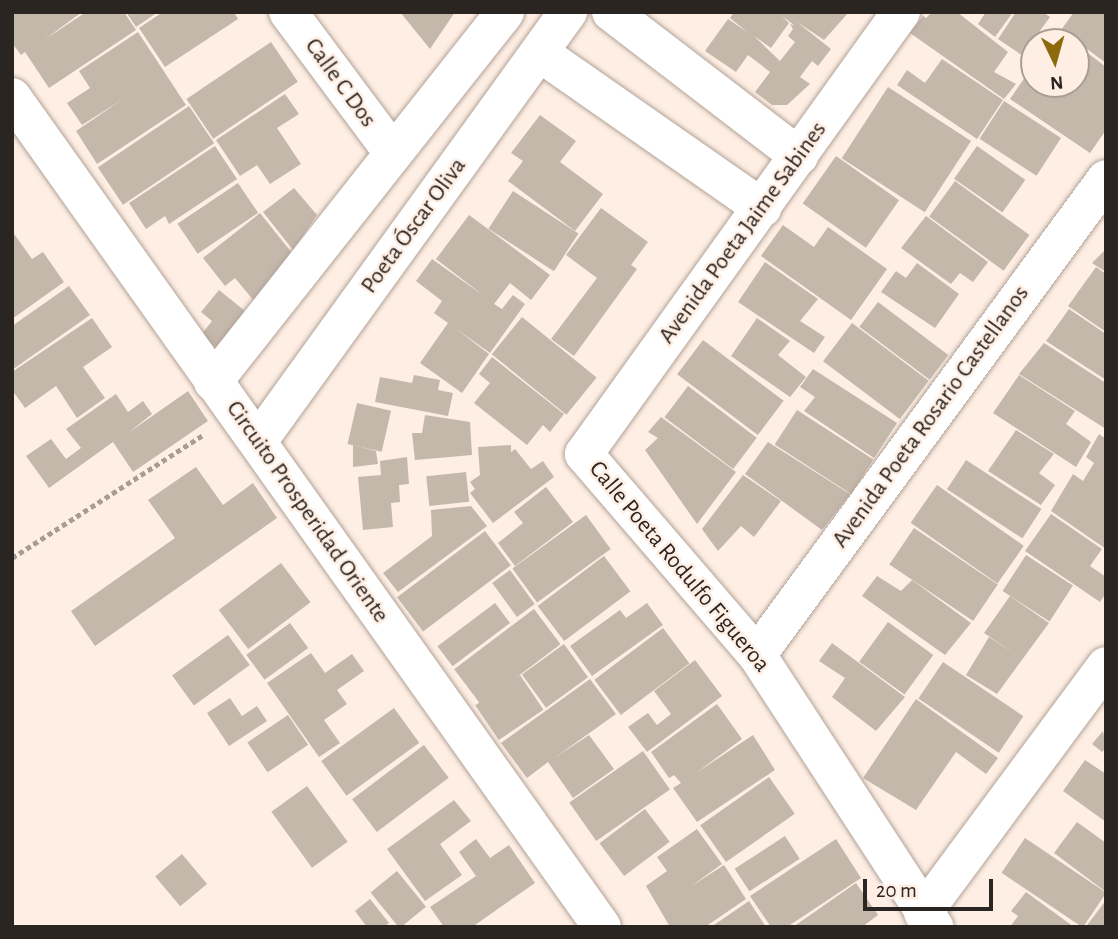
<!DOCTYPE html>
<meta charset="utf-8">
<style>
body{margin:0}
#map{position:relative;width:1118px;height:939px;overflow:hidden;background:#feeee3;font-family:"Alegreya Sans",sans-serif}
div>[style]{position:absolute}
.building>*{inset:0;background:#c4b8ab;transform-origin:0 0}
.path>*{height:4.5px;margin-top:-2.25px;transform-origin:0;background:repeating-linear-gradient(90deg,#a89c94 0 5px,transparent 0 8.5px)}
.roads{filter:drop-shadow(0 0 2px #b1a298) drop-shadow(0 0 2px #b1a298)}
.minor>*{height:38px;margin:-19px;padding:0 19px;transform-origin:19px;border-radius:19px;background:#fff}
span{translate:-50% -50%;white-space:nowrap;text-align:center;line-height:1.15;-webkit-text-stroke:5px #feeee3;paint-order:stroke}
.street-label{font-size:24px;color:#2a2521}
.frame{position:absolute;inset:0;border:14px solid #2a2521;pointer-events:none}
.north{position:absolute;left:1020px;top:28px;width:70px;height:70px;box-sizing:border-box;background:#feeee3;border:2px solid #a99e95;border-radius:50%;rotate:175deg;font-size:19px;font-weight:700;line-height:28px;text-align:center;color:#2a2521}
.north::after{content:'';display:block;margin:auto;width:24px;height:32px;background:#8c6a0c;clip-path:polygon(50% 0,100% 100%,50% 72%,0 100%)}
.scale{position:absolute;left:863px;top:879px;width:130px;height:32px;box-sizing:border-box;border:4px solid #2a2521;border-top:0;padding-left:9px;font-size:21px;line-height:24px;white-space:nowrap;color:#2a2521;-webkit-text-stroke:5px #feeee3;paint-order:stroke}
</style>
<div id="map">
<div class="building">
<div style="clip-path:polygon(12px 12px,82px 12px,44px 40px,86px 12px,124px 12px,136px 30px,49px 88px,25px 52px,21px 55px,12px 43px)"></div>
<div style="clip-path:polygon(126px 12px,158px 12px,136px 27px)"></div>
<div style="clip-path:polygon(163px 12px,234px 12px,238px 19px,165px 67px,139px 28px)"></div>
<div style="clip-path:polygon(400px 12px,455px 12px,430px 49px)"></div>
<div style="clip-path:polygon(evenodd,734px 12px,849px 12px,824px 40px,797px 22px,831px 49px,818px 66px,812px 61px,800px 77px,810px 84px,787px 105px,772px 105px,755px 92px,770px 72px,748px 55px,736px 72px,705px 51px,728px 19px,747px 32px,730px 18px,734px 12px,782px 16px,795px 26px,790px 24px,793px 29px,788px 36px,795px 42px,780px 61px,754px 36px,771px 48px,789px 23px,782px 16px)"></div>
<div style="clip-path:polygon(932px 12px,957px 12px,1008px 52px,994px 72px,1016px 84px,1004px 99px,910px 33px,923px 16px,926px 18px)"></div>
<div style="clip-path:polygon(986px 12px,1013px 12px,995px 37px,978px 24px)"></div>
<div style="clip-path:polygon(1016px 12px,1043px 12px,1050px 17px,1037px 35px,1047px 42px,1034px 42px,1032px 62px,998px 39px)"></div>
<div style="clip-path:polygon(1074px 12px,1106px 12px,1106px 63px,1061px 30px)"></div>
<div style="clip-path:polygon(1057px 30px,1073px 42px,1049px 42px)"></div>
<div style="clip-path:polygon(138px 32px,186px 105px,97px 164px,76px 131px,123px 99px,82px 125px,67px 103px,90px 88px,79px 71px)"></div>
<div style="left:271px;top:42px;width:48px;height:102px;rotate:56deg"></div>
<div style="clip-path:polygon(1076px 44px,1106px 67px,1106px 130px,1090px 153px,1010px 99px,1034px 64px,1034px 84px,1076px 84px)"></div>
<div style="clip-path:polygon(942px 59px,1003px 100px,977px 139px,897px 85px,907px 70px,925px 83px)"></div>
<div style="left:888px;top:87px;width:99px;height:85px;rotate:33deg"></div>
<div style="clip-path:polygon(285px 94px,299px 114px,277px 128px,301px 164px,270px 184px,257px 165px,240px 176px,216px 140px)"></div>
<div style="left:1004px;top:101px;width:68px;height:45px;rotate:33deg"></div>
<div style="left:189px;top:106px;width:45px;height:110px;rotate:56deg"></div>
<div style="clip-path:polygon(540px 115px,576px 141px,560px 162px,603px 194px,575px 231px,508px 181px,523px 161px,511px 153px)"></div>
<div style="clip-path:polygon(215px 146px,237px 179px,169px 224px,165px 216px,146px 229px,129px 203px)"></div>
<div style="left:977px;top:146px;width:59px;height:40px;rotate:35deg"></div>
<div style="left:836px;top:156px;width:77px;height:58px;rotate:35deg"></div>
<div style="left:955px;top:181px;width:92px;height:44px;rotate:36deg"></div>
<div style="left:238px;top:183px;width:36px;height:73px;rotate:56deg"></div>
<div style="clip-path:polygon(294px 188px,317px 215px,293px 250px,263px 212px)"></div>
<div style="left:513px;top:191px;width:78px;height:45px;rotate:33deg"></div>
<div style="clip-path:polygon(601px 208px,648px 242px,631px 265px,637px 269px,574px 356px,551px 339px,597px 278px,566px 255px)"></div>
<div style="clip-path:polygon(260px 213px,292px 253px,254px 301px,235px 278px,225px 286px,203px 258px)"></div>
<div style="clip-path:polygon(469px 215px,550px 275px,531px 300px,510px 283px,494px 304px,502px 309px,513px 295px,525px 304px,490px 353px,455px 328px,489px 354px,462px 393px,420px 363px,448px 323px,434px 313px,442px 301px,416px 281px,432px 259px,484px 296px,436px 259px)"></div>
<div style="clip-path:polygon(926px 216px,988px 262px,973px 282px,960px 273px,951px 284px,901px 248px)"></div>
<div style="clip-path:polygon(783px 225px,814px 247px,828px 227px,887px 269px,851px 320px,761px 256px)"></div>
<div style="clip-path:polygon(12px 231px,32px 259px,43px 252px,64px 282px,12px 319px)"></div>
<div style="clip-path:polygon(1106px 249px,1106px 272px,1092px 263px)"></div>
<div style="clip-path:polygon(765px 262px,818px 299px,800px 321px,825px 337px,814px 353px,738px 302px)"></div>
<div style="clip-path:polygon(917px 263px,959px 294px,935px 328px,881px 292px,896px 271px,906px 278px)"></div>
<div style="clip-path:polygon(1096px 267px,1106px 274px,1106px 332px,1068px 306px)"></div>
<div style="clip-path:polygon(69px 286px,90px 315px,12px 370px,12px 326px)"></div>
<div style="clip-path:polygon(219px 290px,245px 311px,216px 347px,201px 335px,212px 321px,201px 312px)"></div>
<div style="left:878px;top:302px;width:88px;height:31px;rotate:37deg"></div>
<div style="clip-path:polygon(1069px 309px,1106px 334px,1106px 380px,1046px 341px)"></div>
<div style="left:522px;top:317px;width:96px;height:48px;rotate:39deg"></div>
<div style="clip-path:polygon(92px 318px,112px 347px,83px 367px,105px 398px,77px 418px,56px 386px,25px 408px,12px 390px,12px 372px)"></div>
<div style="clip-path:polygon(757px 318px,790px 341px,778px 355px,806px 377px,790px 397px,731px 356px)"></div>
<div style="left:852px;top:323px;width:96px;height:48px;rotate:37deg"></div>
<div style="left:703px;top:340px;width:101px;height:43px;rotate:37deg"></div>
<div style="clip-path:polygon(1044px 343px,1106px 383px,1106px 429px,1019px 374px)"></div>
<div style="clip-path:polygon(492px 357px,564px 414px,550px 432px,543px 425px,527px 445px,474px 403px,490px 383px,479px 374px)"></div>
<div style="clip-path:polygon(813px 369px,897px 423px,874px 458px,804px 411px,815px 397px,800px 387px)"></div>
<div style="clip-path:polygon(414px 375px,440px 380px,438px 390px,453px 393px,448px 416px,375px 402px,380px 377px,412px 383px)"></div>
<div style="clip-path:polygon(1019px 375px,1075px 411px,1066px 424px,1091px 442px,1076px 467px,993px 413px)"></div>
<div style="left:688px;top:386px;width:86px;height:39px;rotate:37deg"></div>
<div style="clip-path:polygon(188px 391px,208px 421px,133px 472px,113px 442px,49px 488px,26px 456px,51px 439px,66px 459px,81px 448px,66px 429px,116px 394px,128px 412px,143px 401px,152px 414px,128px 433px)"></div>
<div style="left:357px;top:403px;width:35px;height:42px;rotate:13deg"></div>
<div style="left:797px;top:410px;width:91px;height:41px;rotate:33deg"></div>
<div style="clip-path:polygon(425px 415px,470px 422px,472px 455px,415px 460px,412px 433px,422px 433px)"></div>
<div style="clip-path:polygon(661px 417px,736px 472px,697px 524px,645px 450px,658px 438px,648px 432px)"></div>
<div style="clip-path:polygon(1016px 430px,1054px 454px,1039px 473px,1055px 485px,1041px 505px,988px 471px)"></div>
<div style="clip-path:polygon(1099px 434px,1106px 439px,1106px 549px,1051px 511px,1073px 474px,1083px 481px,1094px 463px,1086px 457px)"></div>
<div style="clip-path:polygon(768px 442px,850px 494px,822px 530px,745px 474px)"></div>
<div style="clip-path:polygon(353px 445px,376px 451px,378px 464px,353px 467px)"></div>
<div style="clip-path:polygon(511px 445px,511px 452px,515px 449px,531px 469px,543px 461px,554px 477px,493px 523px,470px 493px,475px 489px,470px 482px,480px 475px,478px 447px)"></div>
<div style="clip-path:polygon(407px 457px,409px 484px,399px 485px,400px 502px,391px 503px,393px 527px,363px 530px,358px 477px,381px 475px,380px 461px)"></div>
<div style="left:966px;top:460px;width:90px;height:35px;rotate:33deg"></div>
<div style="clip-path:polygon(196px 467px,223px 505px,253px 483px,277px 518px,95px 646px,71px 611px,175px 538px,148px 500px)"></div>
<div style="left:466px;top:472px;width:30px;height:40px;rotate:84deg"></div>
<div style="clip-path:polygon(743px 475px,781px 501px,754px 537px,741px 526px,718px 551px,702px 529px)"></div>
<div style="left:937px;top:485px;width:106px;height:46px;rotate:35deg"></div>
<div style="clip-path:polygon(546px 487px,573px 522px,515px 566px,498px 543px,523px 523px,514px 512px)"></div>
<div style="clip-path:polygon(471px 506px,487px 526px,398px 592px,383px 573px,432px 536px,431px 510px)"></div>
<div style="clip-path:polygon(1051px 514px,1102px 549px,1090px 566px,1106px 577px,1106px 593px,1100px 602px,1025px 551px)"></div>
<div style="left:586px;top:515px;width:42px;height:91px;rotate:54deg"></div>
<div style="left:914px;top:528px;width:101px;height:44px;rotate:34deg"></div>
<div style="left:485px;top:531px;width:43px;height:110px;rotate:53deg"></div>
<div style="left:1026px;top:555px;width:56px;height:43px;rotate:33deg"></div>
<div style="left:604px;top:556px;width:44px;height:83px;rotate:53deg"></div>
<div style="left:281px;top:563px;width:49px;height:78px;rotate:53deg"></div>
<div style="left:510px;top:570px;width:42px;height:22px;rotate:54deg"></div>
<div style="clip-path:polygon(877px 576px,901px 591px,912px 580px,971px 623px,945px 655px,862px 596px)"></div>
<div style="clip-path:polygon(1010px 596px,1049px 623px,997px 694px,966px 675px,989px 637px,1020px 657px,984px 633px)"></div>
<div style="left:495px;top:603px;width:25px;height:72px;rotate:53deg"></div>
<div style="clip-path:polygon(647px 603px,663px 625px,592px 676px,570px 646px,620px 610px,626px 618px)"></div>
<div style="left:534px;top:609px;width:44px;height:100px;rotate:53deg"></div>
<div style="left:888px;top:622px;width:56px;height:49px;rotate:36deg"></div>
<div style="left:290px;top:623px;width:31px;height:54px;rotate:54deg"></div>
<div style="left:663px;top:628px;width:44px;height:86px;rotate:53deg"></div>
<div style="left:228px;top:635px;width:37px;height:69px;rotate:54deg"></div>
<div style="clip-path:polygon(832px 643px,905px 697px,876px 731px,832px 697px,845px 678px,819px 661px)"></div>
<div style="left:564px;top:644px;width:41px;height:52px;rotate:54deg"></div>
<div style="clip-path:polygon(311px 653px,325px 673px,352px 654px,364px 671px,337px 690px,347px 704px,324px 720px,340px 743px,319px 757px,267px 683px)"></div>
<div style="clip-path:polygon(695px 660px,722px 696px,647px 752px,628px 727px,648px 713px,657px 725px,671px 714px,654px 691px)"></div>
<div style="left:943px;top:662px;width:97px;height:44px;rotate:34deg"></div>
<div style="left:520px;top:675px;width:42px;height:54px;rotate:56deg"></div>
<div style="clip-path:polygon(590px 679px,616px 714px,553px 759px,589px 735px,614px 769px,573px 798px,548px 762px,527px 778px,501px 743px)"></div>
<div style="clip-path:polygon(230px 698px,242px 716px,257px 706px,267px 721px,229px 746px,207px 713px)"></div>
<div style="clip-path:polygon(916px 699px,998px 758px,986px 774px,956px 752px,916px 810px,863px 778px)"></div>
<div style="clip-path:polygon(717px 704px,742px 739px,696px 773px,753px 735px,775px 770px,697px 822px,673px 788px,681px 783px,674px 775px,669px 778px,651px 752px)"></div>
<div style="left:394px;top:708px;width:43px;height:90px;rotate:54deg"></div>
<div style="left:288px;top:715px;width:36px;height:49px;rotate:56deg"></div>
<div style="clip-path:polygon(1103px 731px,1106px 748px,1102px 752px,1092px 744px)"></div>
<div style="left:424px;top:745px;width:41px;height:90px;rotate:53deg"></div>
<div style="left:643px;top:751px;width:47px;height:90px;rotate:55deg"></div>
<div style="clip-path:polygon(1085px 760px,1106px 774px,1106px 822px,1063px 791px)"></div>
<div style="left:769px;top:777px;width:45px;height:84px;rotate:55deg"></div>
<div style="left:307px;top:786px;width:69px;height:44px;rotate:54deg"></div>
<div style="clip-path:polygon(454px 800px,471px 821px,440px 844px,462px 875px,425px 901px,387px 849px)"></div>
<div style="left:645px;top:809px;width:41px;height:57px;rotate:53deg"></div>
<div style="clip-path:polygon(1077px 822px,1106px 843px,1106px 892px,1054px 853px)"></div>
<div style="clip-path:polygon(697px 829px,722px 864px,690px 887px,724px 865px,746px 899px,705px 927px,670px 927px,646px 886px,667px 871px,657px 857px)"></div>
<div style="left:785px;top:836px;width:27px;height:60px;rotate:57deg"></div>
<div style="left:1025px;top:838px;width:98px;height:42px;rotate:34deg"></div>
<div style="clip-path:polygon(476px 839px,490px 858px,509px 845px,535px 883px,472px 927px,444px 927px,430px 907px,476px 876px,459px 852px)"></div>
<div style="clip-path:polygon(836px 839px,861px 878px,787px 927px,771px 927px,750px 896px)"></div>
<div style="left:182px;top:854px;width:39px;height:35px;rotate:50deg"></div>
<div style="left:397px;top:871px;width:46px;height:34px;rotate:51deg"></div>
<div style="clip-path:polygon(856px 883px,878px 915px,862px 927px,793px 927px)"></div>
<div style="clip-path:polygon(1026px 892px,1074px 927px,1010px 927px,1018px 916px,1011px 911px)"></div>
<div style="clip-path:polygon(370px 899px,389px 923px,384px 927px,367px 927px,355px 911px)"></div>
<div style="clip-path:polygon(1106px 900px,1106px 927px,1087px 927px,1088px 924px)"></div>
<div style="clip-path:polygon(749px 901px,766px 927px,711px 927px)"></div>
</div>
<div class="path">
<div style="left:12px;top:558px;width:227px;rotate:-32.8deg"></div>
</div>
<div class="roads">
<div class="minor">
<div style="left:288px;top:12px;width:176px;rotate:53.3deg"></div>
<div style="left:611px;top:12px;width:237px;rotate:37.5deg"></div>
<div style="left:901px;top:12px;width:544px;rotate:125.65deg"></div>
<div style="left:584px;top:454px;width:265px;rotate:49.3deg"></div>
<div style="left:757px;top:655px;width:325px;rotate:56.9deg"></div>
<div style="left:540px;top:53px;width:271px;rotate:34.9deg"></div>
<div style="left:12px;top:97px;width:1018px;rotate:54.59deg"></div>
<div style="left:213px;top:382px;width:471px;rotate:-51.7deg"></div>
<div style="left:259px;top:440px;width:528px;rotate:-54.17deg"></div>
<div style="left:757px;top:655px;width:590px;rotate:-53.75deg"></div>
<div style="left:923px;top:913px;width:307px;rotate:-53.5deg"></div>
</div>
</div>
<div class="street-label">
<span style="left:340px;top:83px;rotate:54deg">Calle C Dos</span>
<span style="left:414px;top:226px;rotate:-54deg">Poeta Óscar Oliva</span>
<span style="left:743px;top:233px;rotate:-54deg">Avenida Poeta Jaime Sabines</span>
<span style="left:931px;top:417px;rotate:-54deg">Avenida Poeta Rosario Castellanos</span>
<span style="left:307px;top:512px;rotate:55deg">Circuito Prosperidad Oriente</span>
<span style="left:679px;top:567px;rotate:50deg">Calle Poeta Rodulfo Figueroa</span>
</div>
<div class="frame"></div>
<div class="north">N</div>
<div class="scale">20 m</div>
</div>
